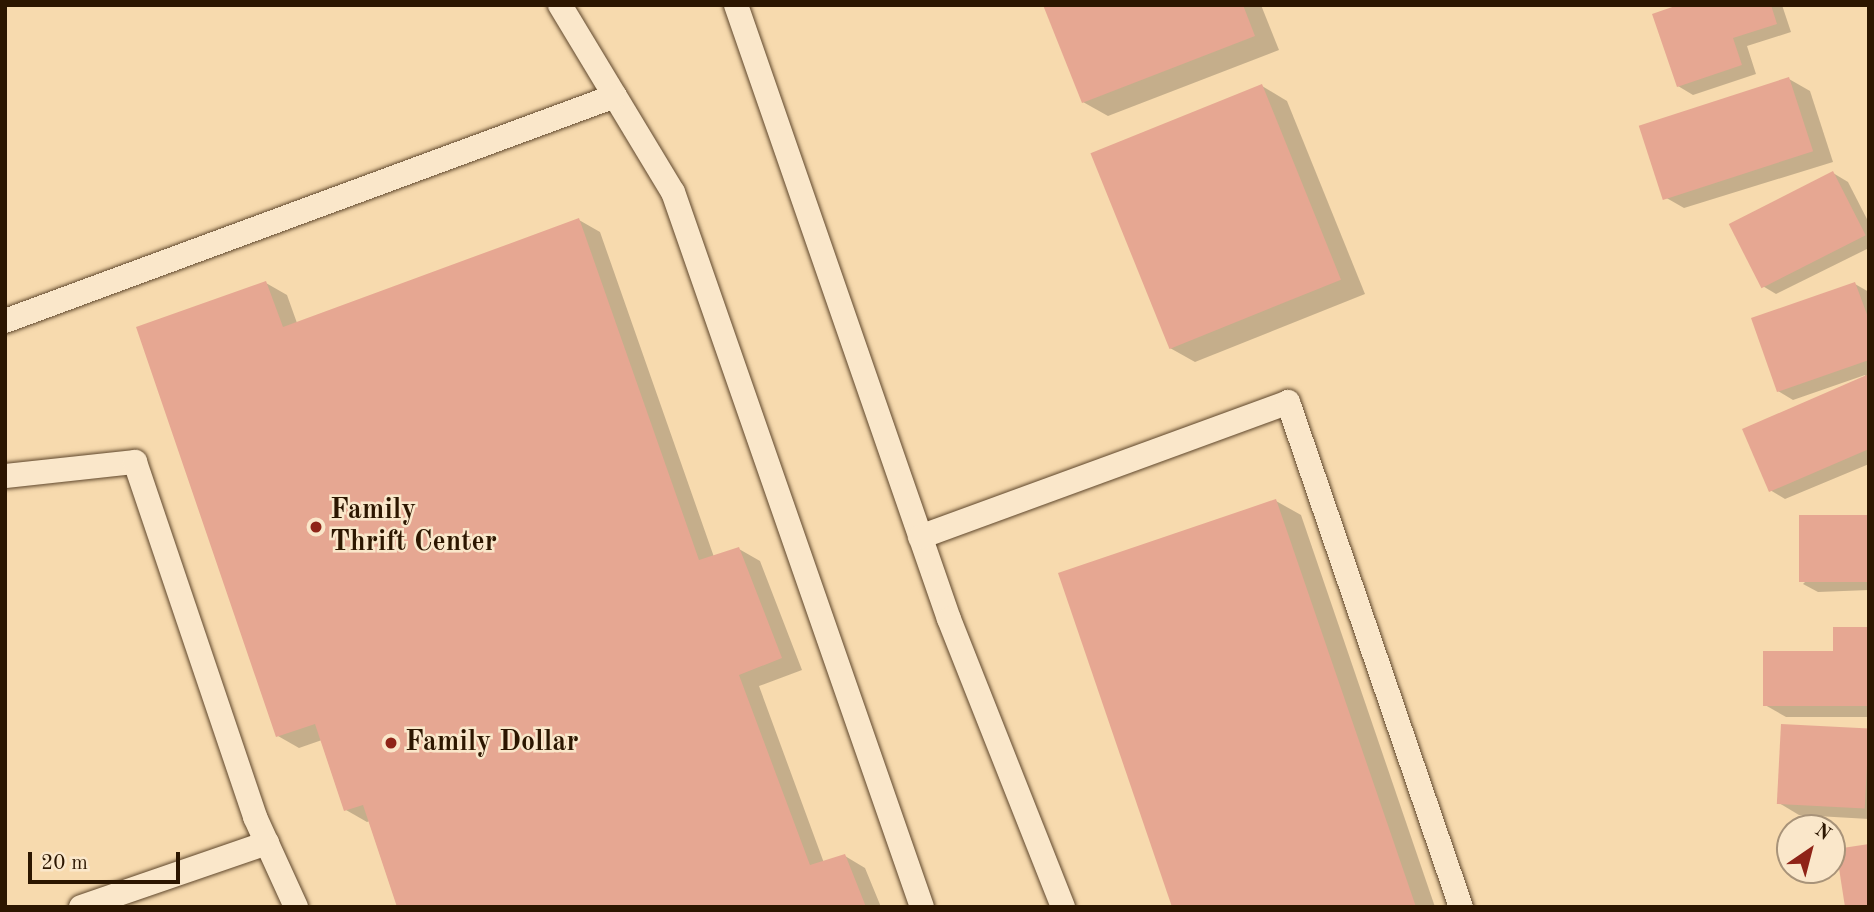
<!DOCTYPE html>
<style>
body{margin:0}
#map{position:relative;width:1874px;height:912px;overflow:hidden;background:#f7daae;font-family:"Old Standard TT",serif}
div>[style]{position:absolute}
.shadow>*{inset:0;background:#0003}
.building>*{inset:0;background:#e6a792;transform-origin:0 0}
.roads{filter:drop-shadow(0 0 2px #5f472c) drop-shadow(0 0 2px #5f472c)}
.lane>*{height:24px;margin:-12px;padding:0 12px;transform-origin:12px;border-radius:12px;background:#fae7ca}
.dots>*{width:19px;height:19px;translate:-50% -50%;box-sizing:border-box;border:4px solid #fae7ca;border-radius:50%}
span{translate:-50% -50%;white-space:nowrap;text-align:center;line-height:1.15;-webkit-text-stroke:5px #fae7ca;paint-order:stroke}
.poi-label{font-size:28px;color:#2c1600;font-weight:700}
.left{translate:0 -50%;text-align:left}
.frame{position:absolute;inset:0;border:7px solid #2c1600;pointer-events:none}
.north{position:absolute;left:1776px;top:814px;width:70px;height:70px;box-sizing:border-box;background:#fae7ca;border:2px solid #a89379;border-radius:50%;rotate:35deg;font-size:19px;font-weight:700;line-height:28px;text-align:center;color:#2c1600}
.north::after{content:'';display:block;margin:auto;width:24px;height:32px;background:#8f2418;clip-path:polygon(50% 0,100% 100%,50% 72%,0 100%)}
.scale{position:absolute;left:28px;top:852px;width:152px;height:32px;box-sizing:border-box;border:4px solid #2c1600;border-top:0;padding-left:9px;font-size:21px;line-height:24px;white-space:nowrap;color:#2c1600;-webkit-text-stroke:5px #fae7ca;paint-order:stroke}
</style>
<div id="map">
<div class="shadow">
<div style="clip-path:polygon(1045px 5px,1261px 5px,1279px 50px,1108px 116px,1083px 102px)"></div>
<div style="clip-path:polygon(1684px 5px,1782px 5px,1791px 32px,1747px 46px,1756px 74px,1693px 95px,1678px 86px)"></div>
<div style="clip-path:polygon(1789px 79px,1810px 91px,1833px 162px,1684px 208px,1663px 196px)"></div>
<div style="clip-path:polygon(1262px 86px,1287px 101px,1365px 294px,1195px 362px,1170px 348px)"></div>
<div style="clip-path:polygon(1833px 173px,1848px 182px,1869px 223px,1869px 248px,1776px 294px,1761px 285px)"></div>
<div style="clip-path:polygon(579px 220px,600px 232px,714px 557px,739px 549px,760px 561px,802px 670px,759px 686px,824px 863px,845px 856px,865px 868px,881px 907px,399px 907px,370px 821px,367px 822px,346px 810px,322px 740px,299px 748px,278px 736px,266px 283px,287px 295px,297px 323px)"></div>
<div style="clip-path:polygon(1855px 284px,1869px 292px,1869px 464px,1785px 499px,1770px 490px,1866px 378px,1865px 375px,1793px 400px,1778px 391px)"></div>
<div style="clip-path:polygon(1276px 501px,1301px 515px,1435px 907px,1174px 907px)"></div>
<div style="clip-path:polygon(1869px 517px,1869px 590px,1818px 592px,1803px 584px)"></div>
<div style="clip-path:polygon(1869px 629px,1869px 717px,1786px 717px,1765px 705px)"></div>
<div style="clip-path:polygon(1869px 731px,1869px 819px,1799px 815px,1779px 803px)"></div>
</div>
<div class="building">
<div style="clip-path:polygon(1043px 5px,1243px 5px,1255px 36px,1082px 103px)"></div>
<div style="clip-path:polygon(1678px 5px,1771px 5px,1777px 24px,1733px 38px,1742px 65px,1677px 87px,1652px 14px)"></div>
<div style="left:1789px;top:77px;width:78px;height:158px;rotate:72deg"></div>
<div style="left:1262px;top:84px;width:211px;height:185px;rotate:68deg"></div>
<div style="left:1833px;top:171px;width:72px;height:117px;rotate:63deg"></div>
<div style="clip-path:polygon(579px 218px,699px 560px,739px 547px,782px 658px,739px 675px,810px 865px,845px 854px,866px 907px,397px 907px,363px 805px,344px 811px,315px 724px,276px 737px,136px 327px,266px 281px,283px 327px)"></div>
<div style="clip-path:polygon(1855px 282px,1869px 320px,1869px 360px,1777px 392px,1751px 318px)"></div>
<div style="clip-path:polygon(1869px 374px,1869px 449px,1769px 492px,1742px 429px)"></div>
<div style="clip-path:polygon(1276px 499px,1416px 907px,1172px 907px,1058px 573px)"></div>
<div style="left:1869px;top:515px;width:67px;height:70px;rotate:90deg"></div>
<div style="clip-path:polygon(1833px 627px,1869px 627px,1869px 706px,1763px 706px,1763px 651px,1833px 651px)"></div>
<div style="left:1781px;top:724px;width:88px;height:80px;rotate:3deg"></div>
<div style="clip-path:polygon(1869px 844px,1869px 907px,1845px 907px,1836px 849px)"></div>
</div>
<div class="roads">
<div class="lane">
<div style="left:560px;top:5px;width:218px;rotate:58.9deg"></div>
<div style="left:673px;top:192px;width:757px;rotate:70.8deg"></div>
<div style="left:736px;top:5px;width:650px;rotate:70.87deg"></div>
<div style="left:949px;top:619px;width:310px;rotate:68.4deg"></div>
<div style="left:5px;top:321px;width:650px;rotate:-20.25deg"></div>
<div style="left:6px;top:476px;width:130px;rotate:-6.2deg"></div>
<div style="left:135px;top:462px;width:375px;rotate:71.3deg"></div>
<div style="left:255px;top:817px;width:99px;rotate:65.5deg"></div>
<div style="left:920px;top:537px;width:392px;rotate:-20.1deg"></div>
<div style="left:1288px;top:402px;width:534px;rotate:71.09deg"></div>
<div style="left:81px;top:907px;width:197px;rotate:-19deg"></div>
</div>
</div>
<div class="dots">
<div style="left:316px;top:527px;background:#8f2418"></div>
<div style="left:391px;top:743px;background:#8f2418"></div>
</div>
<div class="poi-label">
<span class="left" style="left:330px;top:527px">Family<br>Thrift Center</span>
<span class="left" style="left:405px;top:743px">Family Dollar</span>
</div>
<div class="frame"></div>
<div class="north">N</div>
<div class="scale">20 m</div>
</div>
